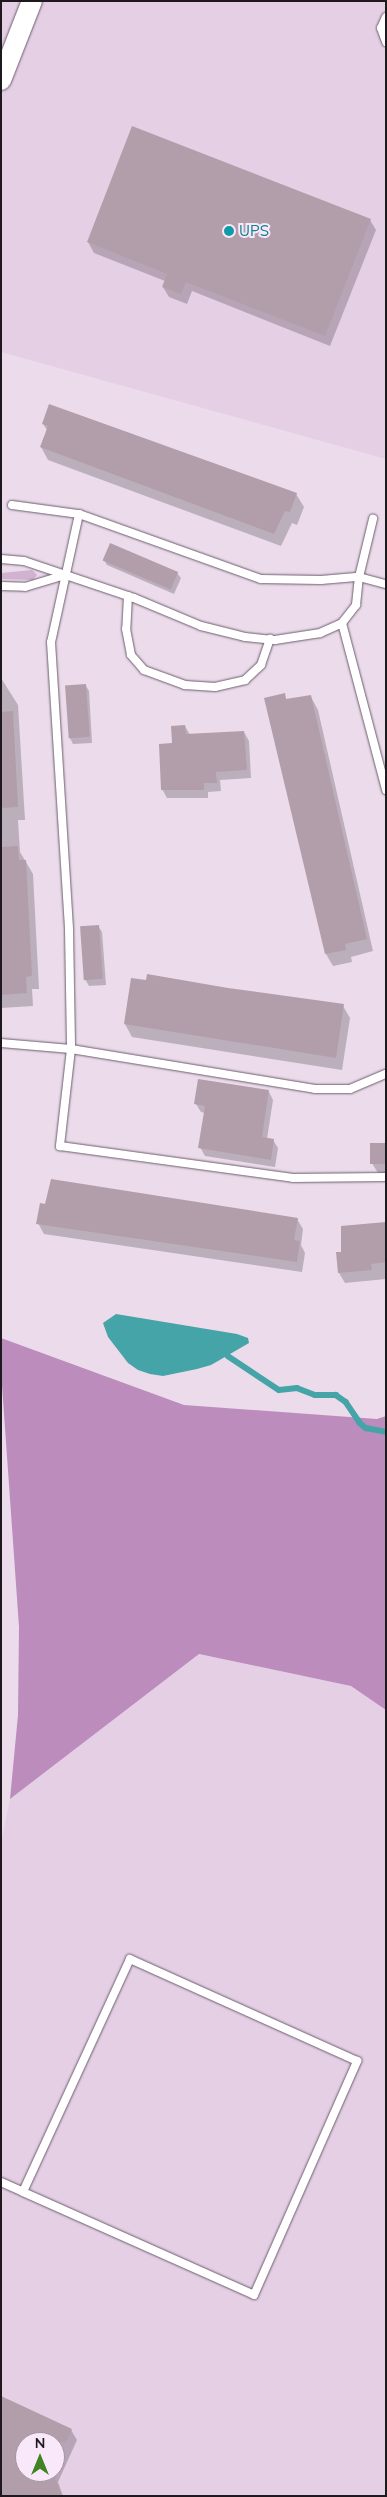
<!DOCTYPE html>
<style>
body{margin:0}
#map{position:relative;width:387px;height:2497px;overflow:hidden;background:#ebdbeb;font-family:Mulish,sans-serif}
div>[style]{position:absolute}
.built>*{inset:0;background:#e5cfe5}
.green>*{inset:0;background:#d1b2d1}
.forest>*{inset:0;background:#bc8cbd}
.water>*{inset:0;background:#45a4a7}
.shadow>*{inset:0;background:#0003}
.stream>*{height:5.5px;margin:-2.75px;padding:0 2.75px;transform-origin:2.75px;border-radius:2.75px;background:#45a4a7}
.building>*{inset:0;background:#b19eaa;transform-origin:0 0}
.roads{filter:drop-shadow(0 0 1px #6c5e6c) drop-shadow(0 0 1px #6c5e6c)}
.lane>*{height:8px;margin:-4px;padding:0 4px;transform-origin:4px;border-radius:4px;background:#fff}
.secondary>*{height:20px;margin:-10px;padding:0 10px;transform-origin:10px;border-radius:10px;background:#fff}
.dots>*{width:14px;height:14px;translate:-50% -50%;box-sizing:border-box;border:2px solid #f9e8f9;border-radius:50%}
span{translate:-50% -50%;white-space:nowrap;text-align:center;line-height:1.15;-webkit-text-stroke:4px #f9e8f9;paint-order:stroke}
.culture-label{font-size:15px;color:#0d838f}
.left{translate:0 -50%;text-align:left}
.frame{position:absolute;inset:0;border:2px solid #1e191e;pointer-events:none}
.north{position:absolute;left:15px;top:2432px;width:50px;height:50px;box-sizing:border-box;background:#f9e8f9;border:1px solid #a195a1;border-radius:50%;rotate:0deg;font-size:14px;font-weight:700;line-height:20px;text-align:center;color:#1e191e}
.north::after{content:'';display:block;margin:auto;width:18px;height:22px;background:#408224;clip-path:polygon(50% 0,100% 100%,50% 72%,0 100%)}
</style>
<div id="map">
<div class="built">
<div style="clip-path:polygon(1px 1px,386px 1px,386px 459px,1px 352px)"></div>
<div style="clip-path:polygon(evenodd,199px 1654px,351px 1686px,386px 1710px,386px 2496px,1px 2496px,1px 1842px,10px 1799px,199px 1654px,25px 2442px,55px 2442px,55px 2472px,25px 2472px,25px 2442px)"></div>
</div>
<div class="green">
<div style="clip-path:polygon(32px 570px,37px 575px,33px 580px,1px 579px,1px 573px)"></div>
</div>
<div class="forest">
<div style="clip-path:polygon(1px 1338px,184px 1405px,377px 1419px,386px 1416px,386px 1710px,351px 1686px,199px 1654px,10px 1799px,18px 1715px,19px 1627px,1px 1371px)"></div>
</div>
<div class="water">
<div style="clip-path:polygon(116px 1314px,237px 1334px,248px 1338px,249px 1343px,211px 1365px,197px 1369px,163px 1376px,150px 1374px,138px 1370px,128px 1363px,108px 1337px,103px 1323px)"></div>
</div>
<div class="shadow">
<div style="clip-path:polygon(370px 220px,376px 230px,330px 346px,192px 291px,187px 304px,169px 297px,163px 287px,165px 281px,94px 253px,88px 242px)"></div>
<div style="clip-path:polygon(43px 424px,296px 494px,304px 507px,297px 525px,292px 523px,281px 546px,48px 460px,41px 447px,47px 430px)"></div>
<div style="clip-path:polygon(104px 560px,177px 573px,181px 578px,174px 594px,107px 565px)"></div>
<div style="clip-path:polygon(1px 678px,18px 705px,25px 820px,18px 820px,20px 852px,33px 874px,39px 989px,32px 989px,33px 1006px,1px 1008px)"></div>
<div style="clip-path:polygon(86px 686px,89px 691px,92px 743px,73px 744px,70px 738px,67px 687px)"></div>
<div style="clip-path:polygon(284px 695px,287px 700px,311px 697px,318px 710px,373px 951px,351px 957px,352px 962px,333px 966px,326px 954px)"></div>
<div style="clip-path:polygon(185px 726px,190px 735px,244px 732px,249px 741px,251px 778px,220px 780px,221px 791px,208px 792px,208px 798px,167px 798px,162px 789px,173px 744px)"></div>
<div style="clip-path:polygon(98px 926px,102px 932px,106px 985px,89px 986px,86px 981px)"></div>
<div style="clip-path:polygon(228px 990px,343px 1006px,350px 1018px,342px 1070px,132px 1037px,125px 1024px)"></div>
<div style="clip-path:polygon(269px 1092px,273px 1100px,267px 1139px,273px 1140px,278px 1148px,275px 1167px,205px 1156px,200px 1147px,205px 1113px,201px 1112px,196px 1104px)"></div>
<div style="clip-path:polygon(386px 1144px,386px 1173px,378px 1173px,373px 1165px,371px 1145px)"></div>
<div style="clip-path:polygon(297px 1219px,303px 1229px,301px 1245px,305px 1253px,302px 1272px,44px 1234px,38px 1223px)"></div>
<div style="clip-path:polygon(386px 1223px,386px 1279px,345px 1283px,339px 1273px,343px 1253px)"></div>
<div style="clip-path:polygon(evenodd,1px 2397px,71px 2430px,77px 2440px,58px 2482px,63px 2496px,1px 2496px,1px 2397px,25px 2442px,55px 2442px,55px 2472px,25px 2472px,25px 2442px)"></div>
</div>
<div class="stream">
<div style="left:228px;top:1356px;width:61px;rotate:33.7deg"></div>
<div style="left:279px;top:1390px;width:18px;rotate:-6deg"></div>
<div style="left:297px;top:1388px;width:19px;rotate:21deg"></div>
<div style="left:315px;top:1395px;width:21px"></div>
<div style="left:336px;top:1395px;width:12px;rotate:35deg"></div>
<div style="left:346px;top:1402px;width:25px;rotate:56deg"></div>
<div style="left:360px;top:1423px;width:8px;rotate:40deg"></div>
<div style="left:366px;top:1428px;width:20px;rotate:11deg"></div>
</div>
<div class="building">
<div style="clip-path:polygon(132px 126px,371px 219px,325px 336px,186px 282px,181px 294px,162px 287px,167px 274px,87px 242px)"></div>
<div style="clip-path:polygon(49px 404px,297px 493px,290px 512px,285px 511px,274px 534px,40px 447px,48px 426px,42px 424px)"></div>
<div style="left:110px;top:543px;width:74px;height:19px;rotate:23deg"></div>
<div style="left:86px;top:684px;width:53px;height:21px;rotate:86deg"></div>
<div style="clip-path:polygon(285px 693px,286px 699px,311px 695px,367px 939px,345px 944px,346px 950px,325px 954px,264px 698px)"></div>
<div style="clip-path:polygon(13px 711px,18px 807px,1px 808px,1px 712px)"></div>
<div style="clip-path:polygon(185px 725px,186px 734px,244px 731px,247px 770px,216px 772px,217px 783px,204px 783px,204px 790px,161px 790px,159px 744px,172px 743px,171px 726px)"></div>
<div style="clip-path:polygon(18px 846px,19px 860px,26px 860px,32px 976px,26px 977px,27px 993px,1px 995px,1px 847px)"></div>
<div style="left:99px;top:925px;width:54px;height:19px;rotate:86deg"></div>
<div style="clip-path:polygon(147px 974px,228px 988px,344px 1004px,336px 1058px,124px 1024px,131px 978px,146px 980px)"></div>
<div style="clip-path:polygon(198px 1079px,269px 1090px,262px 1137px,274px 1139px,271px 1160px,198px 1148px,205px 1106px,194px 1104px)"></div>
<div style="left:386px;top:1143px;width:21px;height:16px;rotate:90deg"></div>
<div style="clip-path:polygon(51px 1179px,298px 1218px,294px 1240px,300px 1241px,297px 1262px,36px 1224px,40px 1203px,45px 1204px)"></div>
<div style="clip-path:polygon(386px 1222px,386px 1262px,371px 1264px,372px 1270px,338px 1273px,336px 1252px,341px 1252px,341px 1226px)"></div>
<div style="clip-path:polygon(1px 2396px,72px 2429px,66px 2442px,25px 2442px,25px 2472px,53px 2472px,62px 2496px,1px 2496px)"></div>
</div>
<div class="roads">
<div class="lane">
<div style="left:386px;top:17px;width:12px;rotate:114deg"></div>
<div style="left:381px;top:28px;width:15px;rotate:70deg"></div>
<div style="left:12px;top:505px;width:68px;rotate:7.7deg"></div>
<div style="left:79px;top:514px;width:193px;rotate:19.7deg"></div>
<div style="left:261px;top:579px;width:60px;rotate:1deg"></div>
<div style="left:321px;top:580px;width:38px;rotate:-5deg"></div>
<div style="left:359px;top:577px;width:28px;rotate:15deg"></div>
<div style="left:79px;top:514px;width:131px;rotate:102.3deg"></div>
<div style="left:51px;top:642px;width:289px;rotate:86.4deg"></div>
<div style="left:69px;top:930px;width:119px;rotate:89deg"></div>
<div style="left:71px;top:1049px;width:98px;rotate:96.5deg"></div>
<div style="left:60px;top:1146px;width:235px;rotate:7.8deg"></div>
<div style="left:293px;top:1178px;width:93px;rotate:-0.6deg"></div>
<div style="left:1px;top:559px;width:23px;rotate:5deg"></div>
<div style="left:24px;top:561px;width:116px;rotate:18.6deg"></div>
<div style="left:134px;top:598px;width:73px;rotate:22.7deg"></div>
<div style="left:201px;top:626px;width:45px;rotate:14deg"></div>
<div style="left:245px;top:637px;width:30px;rotate:6deg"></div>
<div style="left:275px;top:640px;width:46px;rotate:-8.8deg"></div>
<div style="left:320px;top:633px;width:24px;rotate:-24deg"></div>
<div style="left:342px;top:623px;width:23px;rotate:-52deg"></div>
<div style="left:356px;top:605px;width:28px;rotate:-84deg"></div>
<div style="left:359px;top:577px;width:60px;rotate:-76.4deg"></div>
<div style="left:1px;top:586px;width:24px;rotate:2deg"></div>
<div style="left:25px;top:587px;width:42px;rotate:-16.7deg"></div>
<div style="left:128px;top:596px;width:33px;rotate:93deg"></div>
<div style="left:126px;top:629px;width:26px;rotate:79deg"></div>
<div style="left:131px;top:655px;width:20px;rotate:49deg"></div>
<div style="left:144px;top:670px;width:44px;rotate:20.1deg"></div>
<div style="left:185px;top:685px;width:30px;rotate:4deg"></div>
<div style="left:215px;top:687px;width:31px;rotate:-13deg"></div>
<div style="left:245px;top:680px;width:22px;rotate:-43deg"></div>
<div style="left:261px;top:665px;width:28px;rotate:-71deg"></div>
<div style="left:342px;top:623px;width:173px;rotate:75.2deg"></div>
<div style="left:1px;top:1043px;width:70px;rotate:4.9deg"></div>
<div style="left:71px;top:1049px;width:247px;rotate:9.3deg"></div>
<div style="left:315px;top:1089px;width:35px"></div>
<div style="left:350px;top:1089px;width:39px;rotate:-23deg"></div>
<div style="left:1px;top:2182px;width:24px;rotate:24deg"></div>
<div style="left:23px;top:2192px;width:253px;rotate:24deg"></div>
<div style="left:254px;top:2295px;width:256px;rotate:-66.2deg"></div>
<div style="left:357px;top:2061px;width:249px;rotate:-155.8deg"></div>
<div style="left:130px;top:1959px;width:256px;rotate:114.7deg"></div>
</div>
<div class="secondary">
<div style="left:1px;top:80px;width:85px;rotate:-68.6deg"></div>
</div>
</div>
<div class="dots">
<div style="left:229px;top:231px;background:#0f9aa8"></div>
</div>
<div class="culture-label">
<span class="left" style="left:239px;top:231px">UPS</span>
</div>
<div class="frame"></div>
<div class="north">N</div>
</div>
